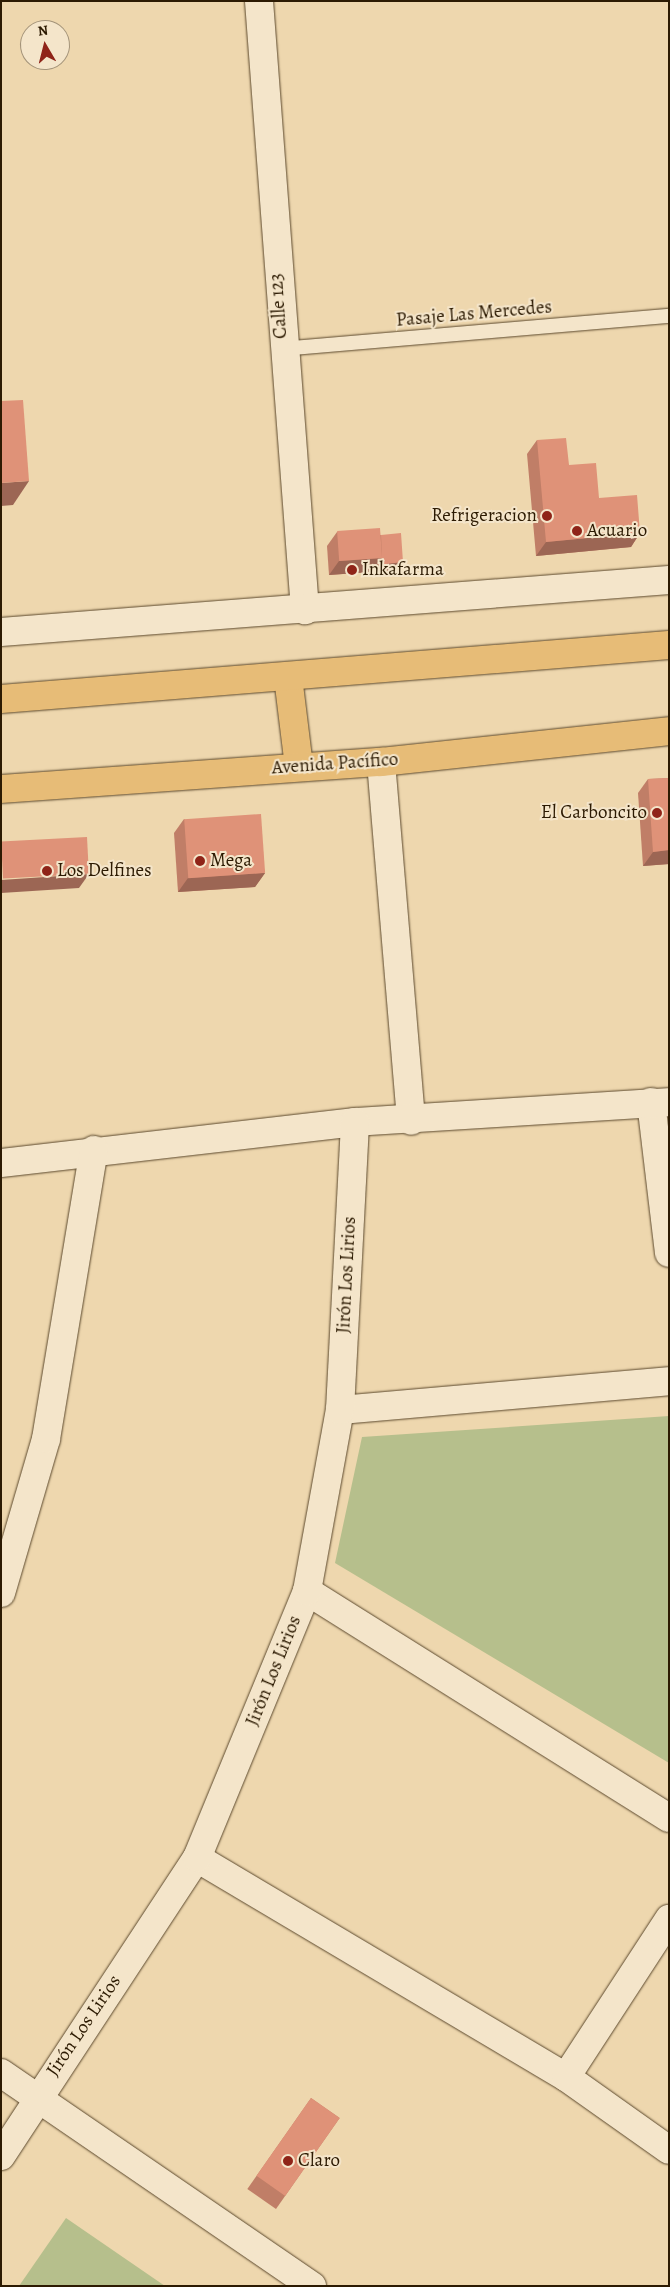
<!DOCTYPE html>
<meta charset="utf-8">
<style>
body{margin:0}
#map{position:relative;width:670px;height:2287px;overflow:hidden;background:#eed7ae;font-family:Alegreya,serif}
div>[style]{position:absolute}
.green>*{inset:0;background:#b6bf8c}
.roads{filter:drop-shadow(0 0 1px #5c492d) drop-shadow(0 0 1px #5c492d)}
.lane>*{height:14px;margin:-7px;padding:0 7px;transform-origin:7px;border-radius:7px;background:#f4e5ca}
.street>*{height:28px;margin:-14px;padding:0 14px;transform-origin:14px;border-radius:14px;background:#f4e5ca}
.secondary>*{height:28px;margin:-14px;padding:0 14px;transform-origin:14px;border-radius:14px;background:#f4e5ca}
.primary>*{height:28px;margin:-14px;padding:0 14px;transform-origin:14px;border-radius:14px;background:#e7bc77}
.wall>*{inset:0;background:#c07e67;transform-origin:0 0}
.shaded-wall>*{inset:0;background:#9c6654}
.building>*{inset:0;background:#df9278;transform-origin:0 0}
.dots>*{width:14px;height:14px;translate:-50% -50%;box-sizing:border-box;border:2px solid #f4e5ca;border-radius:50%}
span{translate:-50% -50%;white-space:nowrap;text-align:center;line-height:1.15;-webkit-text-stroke:4px #f4e5ca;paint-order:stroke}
.street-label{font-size:19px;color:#2c1a02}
.poi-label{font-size:19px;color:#2c1a02}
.right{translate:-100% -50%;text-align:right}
.left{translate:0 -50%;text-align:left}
.frame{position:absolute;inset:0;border:2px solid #2c1a02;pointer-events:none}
.north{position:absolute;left:20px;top:20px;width:50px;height:50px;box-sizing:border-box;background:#f4e5ca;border:1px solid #a4947a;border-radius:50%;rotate:352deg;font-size:14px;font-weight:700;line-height:20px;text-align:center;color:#2c1a02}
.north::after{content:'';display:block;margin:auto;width:18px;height:22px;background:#8f2418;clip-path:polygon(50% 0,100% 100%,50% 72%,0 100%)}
</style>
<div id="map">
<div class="green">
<div style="clip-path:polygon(669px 1416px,669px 1763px,335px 1563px,362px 1437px)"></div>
<div style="clip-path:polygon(66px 2218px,165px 2286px,19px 2286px)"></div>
</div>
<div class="roads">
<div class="lane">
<div style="left:282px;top:349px;width:388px;rotate:-4.9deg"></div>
</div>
<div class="street">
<div style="left:259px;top:1px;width:611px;rotate:85.68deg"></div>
<div style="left:381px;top:762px;width:360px;rotate:85.2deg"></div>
<div style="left:651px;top:1102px;width:152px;rotate:83.2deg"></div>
<div style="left:1px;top:1163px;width:356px;rotate:-6.6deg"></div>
<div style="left:355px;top:1122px;width:315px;rotate:-3.6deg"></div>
<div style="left:340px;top:1410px;width:330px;rotate:-5deg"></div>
<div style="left:307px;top:1591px;width:427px;rotate:32.1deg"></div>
<div style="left:1px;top:1593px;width:160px;rotate:-73.7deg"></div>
<div style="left:46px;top:1439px;width:293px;rotate:-80.6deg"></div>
<div style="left:197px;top:1858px;width:429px;rotate:30.7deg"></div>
<div style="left:566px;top:2077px;width:126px;rotate:35.3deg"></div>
<div style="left:1px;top:2073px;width:377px;rotate:34.4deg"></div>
<div style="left:566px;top:2077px;width:189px;rotate:-56.9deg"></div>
<div style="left:1px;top:2156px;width:357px;rotate:-56.7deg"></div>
<div style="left:197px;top:1858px;width:289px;rotate:-67.6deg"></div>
<div style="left:307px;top:1591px;width:184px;rotate:-79.7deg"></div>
<div style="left:340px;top:1410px;width:288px;rotate:-87deg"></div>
</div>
<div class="secondary">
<div style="left:1px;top:632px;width:670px;rotate:-4.45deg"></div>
</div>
<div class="primary">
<div style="left:288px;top:677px;width:90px;rotate:83deg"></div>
<div style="left:1px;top:699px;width:670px;rotate:-4.62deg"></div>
<div style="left:1px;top:789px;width:381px;rotate:-4.1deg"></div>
<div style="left:381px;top:762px;width:290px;rotate:-6.1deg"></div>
</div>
</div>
<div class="wall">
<div style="clip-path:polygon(537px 440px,569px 465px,599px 498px,640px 533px,631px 547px,536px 556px,527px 454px)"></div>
<div style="clip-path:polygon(337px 532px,381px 535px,403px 562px,398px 570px,329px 575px,327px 546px)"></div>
<div style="clip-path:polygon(669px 778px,669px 864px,643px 866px,638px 793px,648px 779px)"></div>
<div style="clip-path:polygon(184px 819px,265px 873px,255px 887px,178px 892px,174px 833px)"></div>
<div style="left:311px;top:2098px;width:35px;height:111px;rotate:35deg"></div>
</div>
<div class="shaded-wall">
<div style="clip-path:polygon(29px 481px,13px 505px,1px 506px,1px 483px)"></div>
<div style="clip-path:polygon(640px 533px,631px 547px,536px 556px,546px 542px)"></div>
<div style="clip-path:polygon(382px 558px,403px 562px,398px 570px,329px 575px,339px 561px)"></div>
<div style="clip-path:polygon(669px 850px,669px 864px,643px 866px,653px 852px)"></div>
<div style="clip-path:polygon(265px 873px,255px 887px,178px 892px,188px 878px)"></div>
<div style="clip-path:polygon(89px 874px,79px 888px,1px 893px,1px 880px)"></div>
</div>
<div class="building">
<div style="clip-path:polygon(23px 400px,29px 481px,1px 483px,1px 401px)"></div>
<div style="clip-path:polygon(566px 438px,569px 465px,596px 463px,599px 498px,637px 495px,640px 533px,546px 542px,537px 440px)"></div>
<div style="left:380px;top:528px;width:30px;height:43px;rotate:86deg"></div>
<div style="clip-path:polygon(401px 533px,403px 562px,378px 565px,382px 558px,381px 535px)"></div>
<div style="clip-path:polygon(669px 778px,669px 850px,653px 852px,648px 779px)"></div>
<div style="left:261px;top:814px;width:59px;height:77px;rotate:86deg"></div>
<div style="left:87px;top:837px;width:37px;height:86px;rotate:87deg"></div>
<div style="left:311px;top:2098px;width:35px;height:95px;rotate:35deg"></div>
</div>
<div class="dots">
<div style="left:547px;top:516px;background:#8f2418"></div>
<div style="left:577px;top:531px;background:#8f2418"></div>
<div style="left:352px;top:570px;background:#8f2418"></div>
<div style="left:657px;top:813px;background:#8f2418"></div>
<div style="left:200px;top:861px;background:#8f2418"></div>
<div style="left:47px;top:871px;background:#8f2418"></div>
<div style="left:288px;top:2161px;background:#8f2418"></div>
</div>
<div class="street-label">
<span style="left:279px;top:306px;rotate:-94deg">Calle 123</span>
<span style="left:474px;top:314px;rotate:-5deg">Pasaje Las Mercedes</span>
<span style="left:335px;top:764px;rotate:-4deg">Avenida Pacífico</span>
<span style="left:347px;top:1275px;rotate:-87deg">Jirón Los Lirios</span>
<span style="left:274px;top:1671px;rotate:-68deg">Jirón Los Lirios</span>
<span style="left:84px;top:2026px;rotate:-56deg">Jirón Los Lirios</span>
</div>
<div class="poi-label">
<span class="right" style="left:537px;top:516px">Refrigeracion</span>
<span class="left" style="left:587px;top:531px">Acuario</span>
<span class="left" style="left:362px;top:570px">Inkafarma</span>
<span class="right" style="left:647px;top:813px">El Carboncito</span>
<span class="left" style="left:210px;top:861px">Mega</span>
<span class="left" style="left:57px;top:871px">Los Delfines</span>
<span class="left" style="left:298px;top:2161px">Claro</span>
</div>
<div class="frame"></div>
<div class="north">N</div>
</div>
